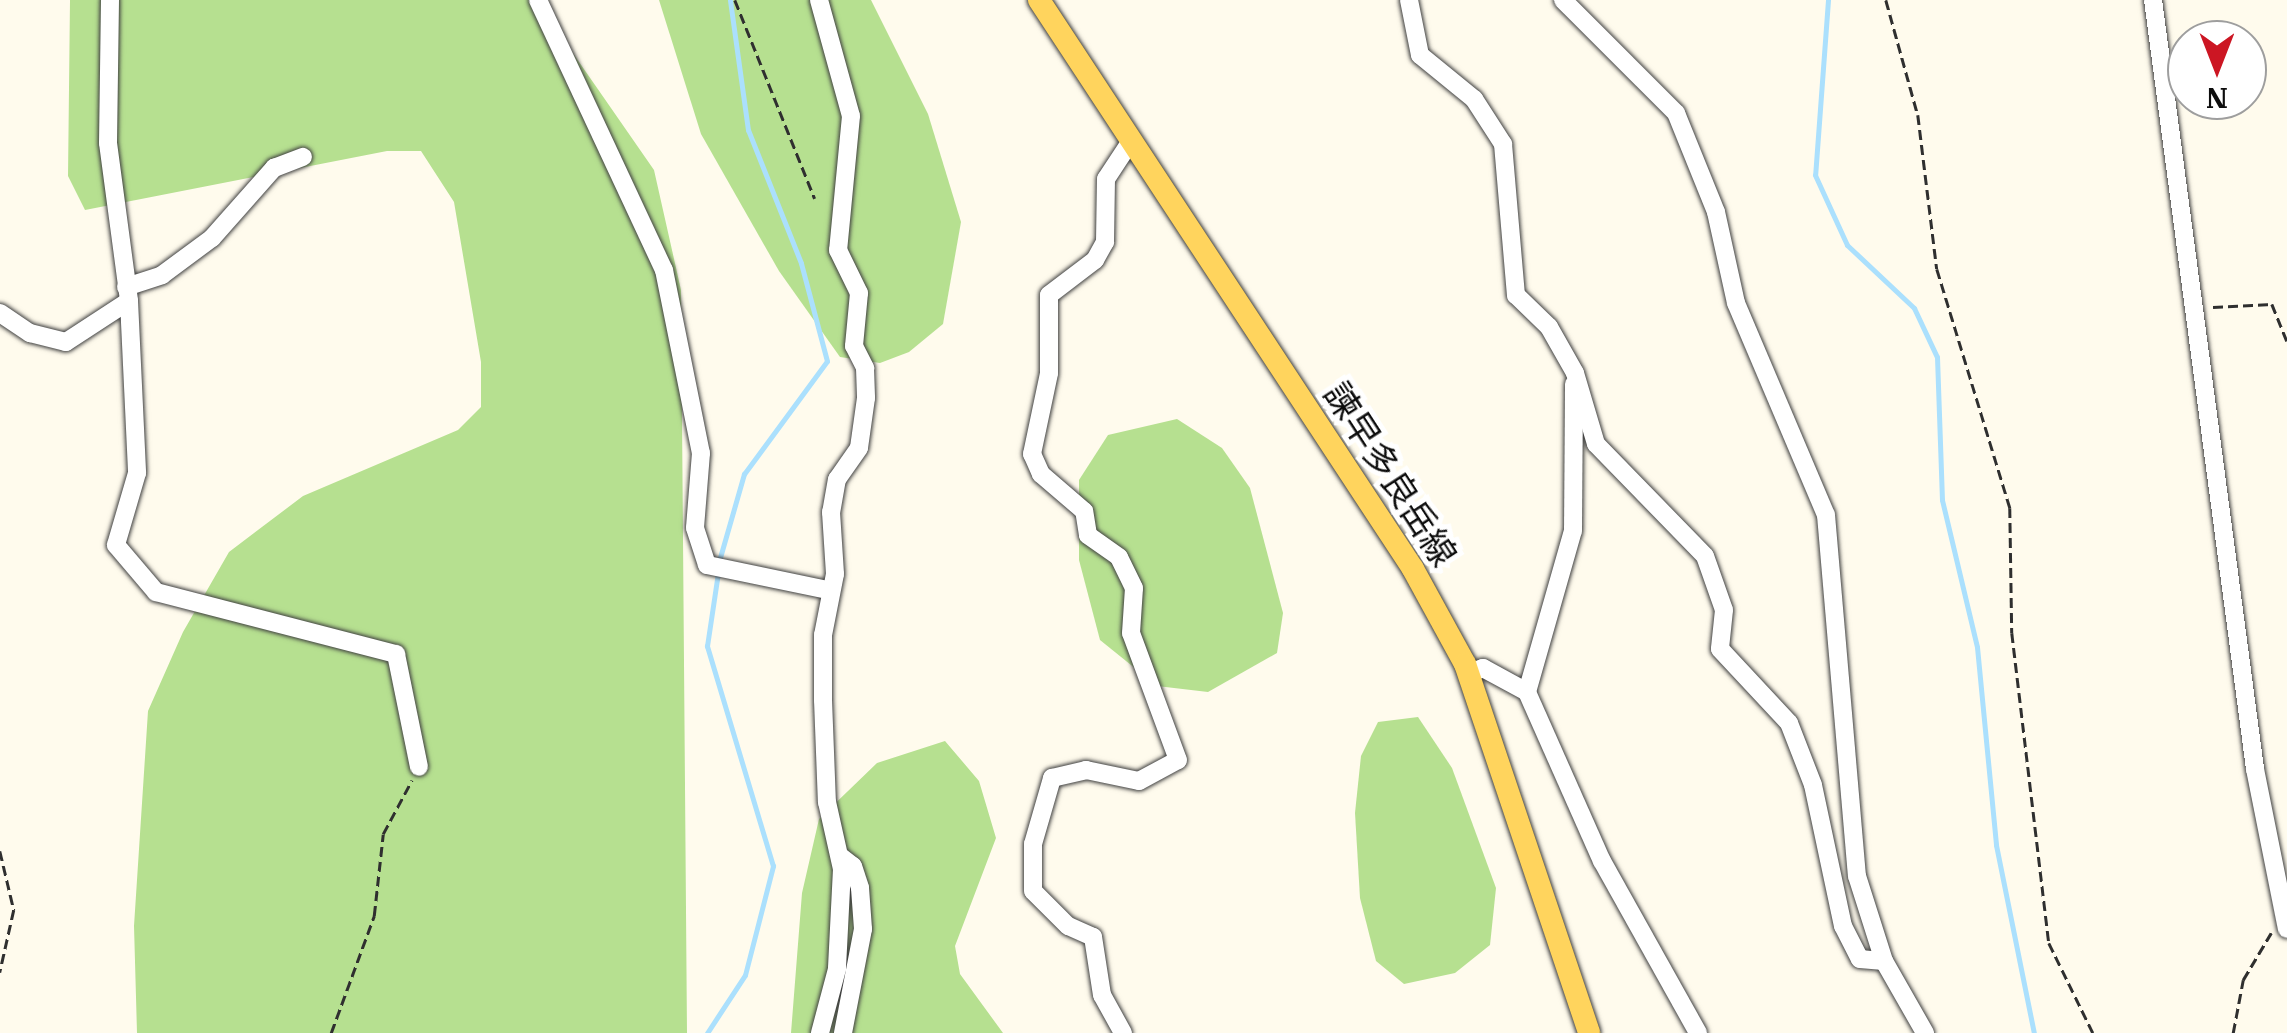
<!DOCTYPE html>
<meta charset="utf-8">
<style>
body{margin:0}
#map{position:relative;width:2287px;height:1033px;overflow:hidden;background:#fffbed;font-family:"IBM Plex Serif","Noto Sans JP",serif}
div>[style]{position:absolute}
.forest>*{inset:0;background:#b6e090}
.stream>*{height:5px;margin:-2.5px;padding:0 2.5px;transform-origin:2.5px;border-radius:2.5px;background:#abe0fd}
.path>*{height:2.5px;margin-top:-1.25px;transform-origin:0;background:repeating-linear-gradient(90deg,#2f2f2f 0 10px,transparent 0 15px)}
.roads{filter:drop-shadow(0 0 2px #404040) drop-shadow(0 0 2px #404040)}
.minor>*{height:18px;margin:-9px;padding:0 9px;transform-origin:9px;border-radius:9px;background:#fff}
.major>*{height:22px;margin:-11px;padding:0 11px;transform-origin:11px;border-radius:11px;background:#ffd45d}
span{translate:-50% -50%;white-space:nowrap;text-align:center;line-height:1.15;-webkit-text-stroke:10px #fff;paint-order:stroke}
.street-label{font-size:35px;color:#0d0d0d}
.north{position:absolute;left:2167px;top:20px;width:100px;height:100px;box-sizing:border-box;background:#fff;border:2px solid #9e9e9e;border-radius:50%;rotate:180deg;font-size:28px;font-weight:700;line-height:40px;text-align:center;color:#0d0d0d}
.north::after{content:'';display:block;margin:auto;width:35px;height:45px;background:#cc1623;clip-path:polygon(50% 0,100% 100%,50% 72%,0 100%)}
</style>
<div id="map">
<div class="forest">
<div style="clip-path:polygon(70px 0,536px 0,654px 170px,681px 290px,687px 1033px,137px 1033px,134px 926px,148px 711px,183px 632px,229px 552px,303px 496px,458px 430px,481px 407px,481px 362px,454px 202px,421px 151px,387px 151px,85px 210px,68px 176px)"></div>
<div style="clip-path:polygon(659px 0,871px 0,928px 114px,961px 222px,943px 324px,909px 352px,880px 363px,840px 357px,779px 271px,701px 134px)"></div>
<div style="clip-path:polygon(1177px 419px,1222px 448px,1250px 488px,1283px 613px,1277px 653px,1208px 692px,1157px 686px,1100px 640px,1079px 560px,1079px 480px,1108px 435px)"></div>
<div style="clip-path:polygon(1418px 717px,1452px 768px,1496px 888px,1490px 945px,1455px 973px,1404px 984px,1376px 961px,1360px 898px,1355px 813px,1361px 756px,1378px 722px)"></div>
<div style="clip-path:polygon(945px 741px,979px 781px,996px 838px,955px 946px,960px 974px,1003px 1033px,791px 1033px,802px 893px,819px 819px,877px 763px)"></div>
</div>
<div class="stream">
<div style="left:1828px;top:0;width:175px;rotate:94.2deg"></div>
<div style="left:1815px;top:175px;width:77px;rotate:65.4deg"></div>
<div style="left:1847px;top:245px;width:92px;rotate:43.2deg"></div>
<div style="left:1914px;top:308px;width:54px;rotate:64.9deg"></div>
<div style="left:1937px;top:357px;width:143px;rotate:88deg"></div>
<div style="left:1942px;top:500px;width:151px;rotate:76.6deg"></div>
<div style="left:1977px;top:647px;width:199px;rotate:84.5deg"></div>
<div style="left:1996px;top:845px;width:192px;rotate:78.6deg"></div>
<div style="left:719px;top:561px;width:91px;rotate:-74deg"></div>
<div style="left:744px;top:474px;width:140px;rotate:-53.7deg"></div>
<div style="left:827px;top:361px;width:101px;rotate:-104.9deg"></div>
<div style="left:801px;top:263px;width:143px;rotate:-111.7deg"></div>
<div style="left:748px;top:130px;width:131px;rotate:-97.9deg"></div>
<div style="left:707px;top:1033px;width:69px;rotate:-56.8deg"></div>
<div style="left:745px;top:975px;width:113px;rotate:-75.6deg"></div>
<div style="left:773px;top:866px;width:230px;rotate:-106.7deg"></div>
<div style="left:707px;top:646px;width:75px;rotate:-81.5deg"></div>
</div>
<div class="path">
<div style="left:735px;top:0;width:214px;rotate:68.1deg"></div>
<div style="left:1886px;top:0;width:119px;rotate:74.5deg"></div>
<div style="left:1918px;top:115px;width:155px;rotate:83deg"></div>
<div style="left:1937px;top:269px;width:250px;rotate:73deg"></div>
<div style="left:2010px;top:508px;width:125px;rotate:89.1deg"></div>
<div style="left:2012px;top:633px;width:312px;rotate:83.2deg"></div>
<div style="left:2049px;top:943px;width:100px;rotate:63.9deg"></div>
<div style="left:2213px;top:307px;width:59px;rotate:-2.9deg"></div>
<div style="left:2272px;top:304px;width:40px;rotate:68deg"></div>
<div style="left:0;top:851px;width:61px;rotate:76.7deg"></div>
<div style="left:14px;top:910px;width:64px;rotate:102.7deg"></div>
<div style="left:331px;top:1033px;width:125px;rotate:-69.8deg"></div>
<div style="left:374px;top:916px;width:82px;rotate:-83.7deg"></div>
<div style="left:383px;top:834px;width:61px;rotate:-61.8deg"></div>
<div style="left:2233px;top:1033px;width:54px;rotate:-79.3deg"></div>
<div style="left:2243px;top:980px;width:55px;rotate:-59.2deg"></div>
</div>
<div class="roads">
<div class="minor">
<div style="left:110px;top:0;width:143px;rotate:90.8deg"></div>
<div style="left:108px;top:143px;width:159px;rotate:82.4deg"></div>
<div style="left:129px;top:301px;width:172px;rotate:87.3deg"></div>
<div style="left:137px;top:473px;width:75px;rotate:106.3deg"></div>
<div style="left:116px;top:545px;width:62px;rotate:49.6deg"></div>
<div style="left:156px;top:592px;width:248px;rotate:14.5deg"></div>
<div style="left:396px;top:654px;width:115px;rotate:78.5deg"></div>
<div style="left:538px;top:0;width:298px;rotate:65deg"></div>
<div style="left:664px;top:270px;width:187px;rotate:78.6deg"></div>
<div style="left:701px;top:453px;width:75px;rotate:94.6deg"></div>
<div style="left:695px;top:528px;width:39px;rotate:72deg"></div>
<div style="left:707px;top:565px;width:124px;rotate:11.7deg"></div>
<div style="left:819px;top:0;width:120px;rotate:74.6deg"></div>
<div style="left:851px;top:116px;width:135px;rotate:95.5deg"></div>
<div style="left:838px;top:250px;width:48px;rotate:64deg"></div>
<div style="left:859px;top:293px;width:53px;rotate:95.4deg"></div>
<div style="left:854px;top:346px;width:25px;rotate:63deg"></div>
<div style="left:865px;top:368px;width:30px;rotate:88deg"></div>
<div style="left:866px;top:398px;width:50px;rotate:98deg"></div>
<div style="left:859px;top:448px;width:38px;rotate:125deg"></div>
<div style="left:837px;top:479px;width:34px;rotate:100deg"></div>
<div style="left:831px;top:512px;width:62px;rotate:86.3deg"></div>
<div style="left:835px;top:574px;width:62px;rotate:101.1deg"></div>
<div style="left:823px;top:635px;width:65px;rotate:90deg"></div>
<div style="left:823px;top:700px;width:102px;rotate:87.8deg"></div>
<div style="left:827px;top:802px;width:69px;rotate:77.4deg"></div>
<div style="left:842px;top:869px;width:100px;rotate:92.9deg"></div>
<div style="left:837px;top:969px;width:66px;rotate:104.9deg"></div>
<div style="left:1409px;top:0;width:56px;rotate:78.7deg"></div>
<div style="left:1420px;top:55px;width:70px;rotate:39.2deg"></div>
<div style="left:1474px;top:99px;width:54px;rotate:57.2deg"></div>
<div style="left:1503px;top:144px;width:152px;rotate:85.1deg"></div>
<div style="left:1516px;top:295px;width:46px;rotate:44.1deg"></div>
<div style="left:1549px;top:327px;width:53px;rotate:60.5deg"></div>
<div style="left:1575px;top:373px;width:74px;rotate:73.5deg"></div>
<div style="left:1596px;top:444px;width:156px;rotate:45.8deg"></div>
<div style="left:1705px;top:556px;width:57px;rotate:70.6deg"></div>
<div style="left:1724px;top:610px;width:39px;rotate:96deg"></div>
<div style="left:1720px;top:649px;width:101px;rotate:47deg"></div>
<div style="left:1789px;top:723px;width:66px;rotate:68.8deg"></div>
<div style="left:1813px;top:785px;width:144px;rotate:78deg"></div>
<div style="left:1843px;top:926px;width:37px;rotate:63deg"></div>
<div style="left:1860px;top:959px;width:24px;rotate:5deg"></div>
<div style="left:1563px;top:0;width:160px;rotate:45deg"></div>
<div style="left:1676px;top:113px;width:107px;rotate:68deg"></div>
<div style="left:1716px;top:212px;width:93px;rotate:77.6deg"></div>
<div style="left:1736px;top:303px;width:230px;rotate:67deg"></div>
<div style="left:1826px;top:515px;width:362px;rotate:85.1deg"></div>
<div style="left:1857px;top:876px;width:89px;rotate:72.4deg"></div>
<div style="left:1884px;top:961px;width:83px;rotate:60.3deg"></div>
<div style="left:2153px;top:0;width:776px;rotate:82.44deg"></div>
<div style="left:2255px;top:769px;width:163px;rotate:78.7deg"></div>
<div style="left:126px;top:287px;width:38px;rotate:-18deg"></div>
<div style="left:162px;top:275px;width:62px;rotate:-36.5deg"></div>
<div style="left:212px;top:238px;width:94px;rotate:-48.5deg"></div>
<div style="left:274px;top:168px;width:31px;rotate:-21deg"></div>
<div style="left:0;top:313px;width:36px;rotate:34deg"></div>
<div style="left:30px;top:333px;width:37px;rotate:14deg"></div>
<div style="left:66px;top:342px;width:75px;rotate:-33.1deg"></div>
<div style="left:1470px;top:673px;width:14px;rotate:-21deg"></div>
<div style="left:1483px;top:668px;width:50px;rotate:28.6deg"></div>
<div style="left:1527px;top:692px;width:167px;rotate:-74.1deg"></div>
<div style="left:1573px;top:531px;width:147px;rotate:-89.6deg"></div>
<div style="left:1527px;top:692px;width:185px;rotate:66.1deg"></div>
<div style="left:1602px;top:861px;width:197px;rotate:60.8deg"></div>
<div style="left:840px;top:856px;width:16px;rotate:38deg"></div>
<div style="left:853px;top:866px;width:23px;rotate:72deg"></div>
<div style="left:860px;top:888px;width:41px;rotate:85.8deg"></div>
<div style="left:863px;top:929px;width:106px;rotate:100.9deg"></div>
<div style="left:1123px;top:1033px;width:43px;rotate:-118.9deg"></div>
<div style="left:1102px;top:995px;width:59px;rotate:-98.8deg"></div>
<div style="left:1093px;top:937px;width:27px;rotate:-156deg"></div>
<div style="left:1068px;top:926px;width:49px;rotate:-135deg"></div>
<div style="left:1033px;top:891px;width:47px;rotate:-90deg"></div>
<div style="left:1033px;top:844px;width:69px;rotate:-73.9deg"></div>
<div style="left:1052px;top:778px;width:35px;rotate:-13deg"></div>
<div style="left:1086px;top:770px;width:54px;rotate:11.7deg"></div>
<div style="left:1139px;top:781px;width:44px;rotate:-28.3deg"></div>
<div style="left:1178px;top:760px;width:135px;rotate:-110.3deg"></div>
<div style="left:1131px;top:633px;width:45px;rotate:-86.2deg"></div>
<div style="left:1134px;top:588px;width:34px;rotate:-116deg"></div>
<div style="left:1119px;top:557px;width:38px;rotate:-145deg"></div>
<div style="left:1088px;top:535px;width:24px;rotate:-99deg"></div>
<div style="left:1084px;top:511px;width:57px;rotate:-139.3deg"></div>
<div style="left:1041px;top:474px;width:22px;rotate:-114deg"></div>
<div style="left:1032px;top:454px;width:83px;rotate:-78.1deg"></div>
<div style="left:1049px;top:373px;width:78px;rotate:-90deg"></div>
<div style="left:1049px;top:295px;width:58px;rotate:-37.3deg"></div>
<div style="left:1095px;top:260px;width:21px;rotate:-61deg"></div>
<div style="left:1105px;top:242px;width:63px;rotate:-89.1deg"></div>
<div style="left:1106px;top:179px;width:45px;rotate:-56.7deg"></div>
</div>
<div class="major">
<div style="left:1039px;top:0;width:681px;rotate:56.68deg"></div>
<div style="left:1413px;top:569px;width:108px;rotate:61.3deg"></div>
<div style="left:1465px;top:664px;width:389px;rotate:71.4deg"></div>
</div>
</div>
<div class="street-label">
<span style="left:1391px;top:474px;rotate:57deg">諫早多良岳線</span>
</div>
<div class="north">N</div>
</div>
